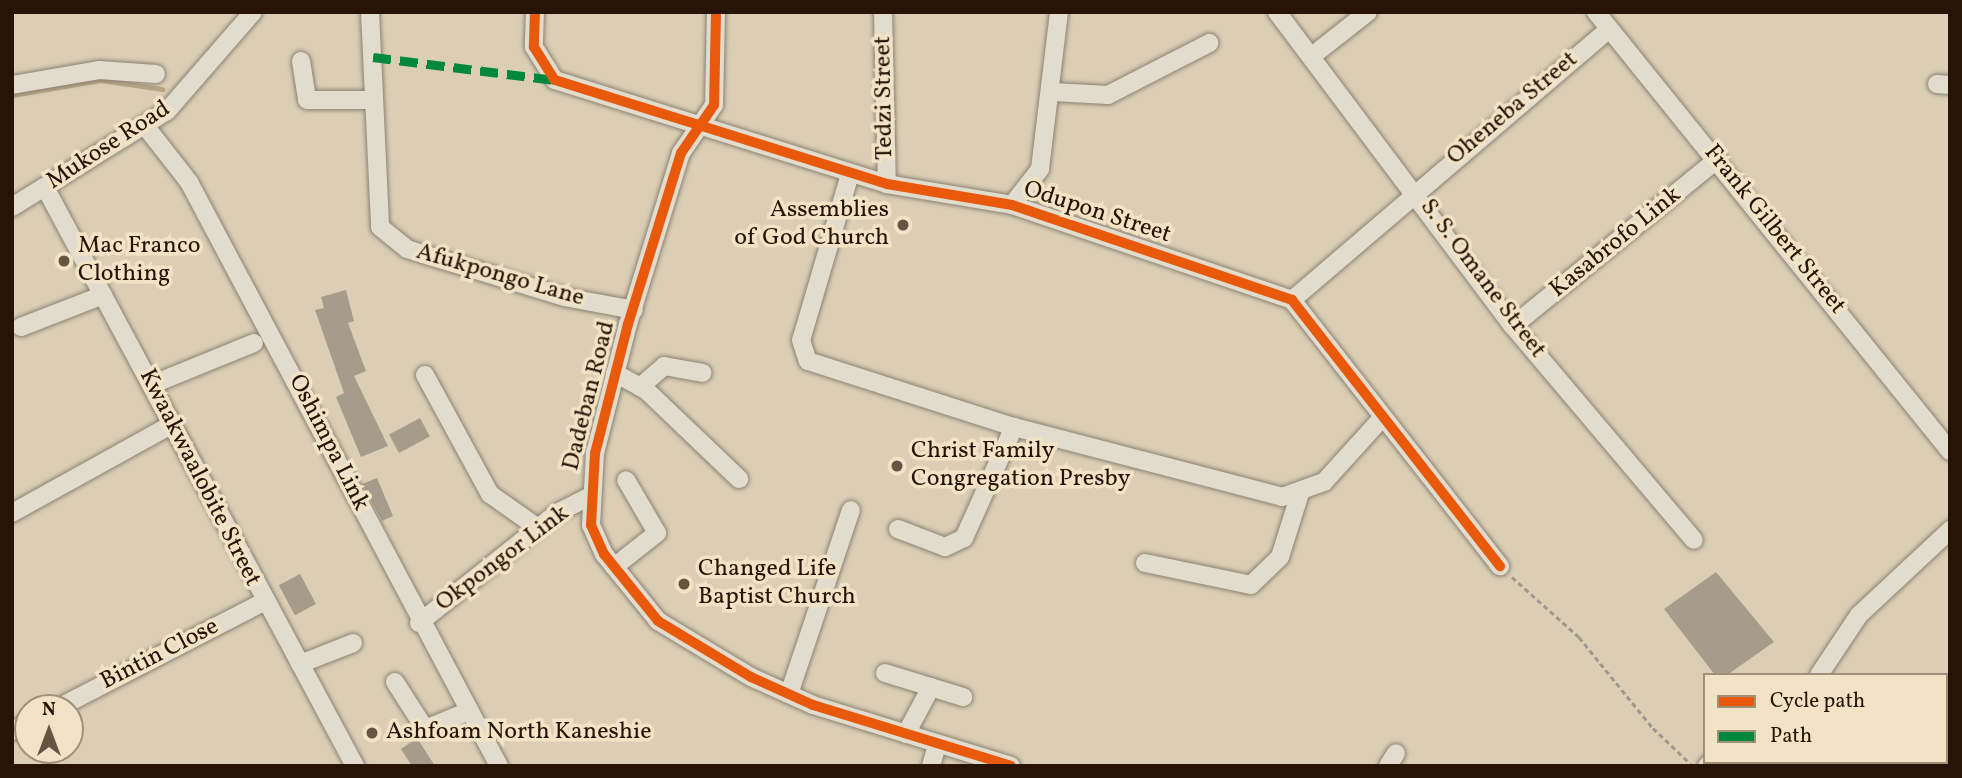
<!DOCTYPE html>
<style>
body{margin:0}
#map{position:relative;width:1962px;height:778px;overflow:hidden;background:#dbceb5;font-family:Vollkorn,serif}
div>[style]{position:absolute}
.stream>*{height:4.5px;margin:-2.25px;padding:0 2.25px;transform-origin:2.25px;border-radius:2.25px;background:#b7a585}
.building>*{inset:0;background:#a69c8c;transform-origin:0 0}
.path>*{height:2.5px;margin-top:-1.25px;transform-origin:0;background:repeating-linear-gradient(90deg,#9e988d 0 5px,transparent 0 8.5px)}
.roads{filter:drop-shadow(0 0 2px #8b8272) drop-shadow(0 0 2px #8b8272)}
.minor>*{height:18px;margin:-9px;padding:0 9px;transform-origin:9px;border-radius:9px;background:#e2dcce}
.quiet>*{height:9px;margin-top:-4.5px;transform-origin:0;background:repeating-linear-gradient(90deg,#00873e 0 18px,transparent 0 27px)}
.cycleway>*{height:10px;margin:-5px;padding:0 5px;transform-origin:5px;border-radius:5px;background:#e8590c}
.dots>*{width:19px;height:19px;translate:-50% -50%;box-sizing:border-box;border:4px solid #f1e3c5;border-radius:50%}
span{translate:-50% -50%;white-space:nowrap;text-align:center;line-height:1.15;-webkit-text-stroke:7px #f1e3c5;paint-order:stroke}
.street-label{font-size:24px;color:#271406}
.poi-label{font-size:24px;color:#271406}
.right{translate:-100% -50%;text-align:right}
.left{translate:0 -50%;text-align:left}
.frame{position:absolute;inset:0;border:14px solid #271406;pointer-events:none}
.legend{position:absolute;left:1703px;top:673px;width:245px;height:91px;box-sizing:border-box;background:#f1e3c5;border:2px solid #a09079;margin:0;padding:9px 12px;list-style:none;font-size:21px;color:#271406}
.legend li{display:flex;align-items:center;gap:14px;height:35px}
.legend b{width:35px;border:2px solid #a09079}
.north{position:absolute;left:14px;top:694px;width:70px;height:70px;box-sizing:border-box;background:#f1e3c5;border:2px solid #a09079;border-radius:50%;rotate:0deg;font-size:19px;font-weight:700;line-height:28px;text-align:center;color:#271406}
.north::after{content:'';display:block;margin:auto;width:24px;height:32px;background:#665543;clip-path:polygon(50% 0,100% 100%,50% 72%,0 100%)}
</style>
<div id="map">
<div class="stream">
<div style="left:12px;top:95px;width:90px;rotate:-9.6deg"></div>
<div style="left:101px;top:80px;width:62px;rotate:8.4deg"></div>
<div style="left:1835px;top:762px;width:6px;rotate:45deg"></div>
<div style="left:1741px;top:766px;width:6px;rotate:-39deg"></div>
</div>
<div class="building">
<div style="clip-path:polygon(346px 290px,354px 321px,348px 323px,366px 371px,354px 376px,388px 446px,361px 457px,336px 397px,344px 393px,315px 310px,324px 308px,321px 297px)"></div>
<div style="left:420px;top:418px;width:21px;height:35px;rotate:62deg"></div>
<div style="clip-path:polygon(377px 478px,393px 516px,382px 521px,362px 484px)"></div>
<div style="clip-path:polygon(1716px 572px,1774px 642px,1727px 675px,1715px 675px,1664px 609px)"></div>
<div style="left:300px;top:574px;width:34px;height:24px;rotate:62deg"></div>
<div style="clip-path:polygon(417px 738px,435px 766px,412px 766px,401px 749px)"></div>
</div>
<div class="path">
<div style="left:1512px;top:577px;width:90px;rotate:41.8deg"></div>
<div style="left:1579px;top:637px;width:117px;rotate:50.9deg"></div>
<div style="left:1653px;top:728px;width:52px;rotate:43.5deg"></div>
</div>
<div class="roads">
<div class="minor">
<div style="left:370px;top:12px;width:215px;rotate:87.3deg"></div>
<div style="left:380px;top:227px;width:35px;rotate:39deg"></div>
<div style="left:407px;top:249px;width:164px;rotate:17deg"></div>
<div style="left:564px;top:297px;width:71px;rotate:10.5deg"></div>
<div style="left:535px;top:12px;width:35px;rotate:92deg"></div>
<div style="left:534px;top:47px;width:39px;rotate:58deg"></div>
<div style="left:555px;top:80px;width:348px;rotate:17.4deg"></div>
<div style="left:887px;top:184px;width:127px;rotate:9.5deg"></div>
<div style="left:1012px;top:205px;width:296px;rotate:18.7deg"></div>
<div style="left:1292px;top:300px;width:338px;rotate:52deg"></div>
<div style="left:716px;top:12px;width:93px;rotate:91.2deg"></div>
<div style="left:714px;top:105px;width:58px;rotate:124.5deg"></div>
<div style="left:681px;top:153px;width:179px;rotate:107.2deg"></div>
<div style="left:628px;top:324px;width:133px;rotate:104.3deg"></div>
<div style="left:595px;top:453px;width:72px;rotate:93.2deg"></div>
<div style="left:591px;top:525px;width:32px;rotate:66deg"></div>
<div style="left:604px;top:554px;width:86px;rotate:51.1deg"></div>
<div style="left:658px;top:621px;width:109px;rotate:31.1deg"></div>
<div style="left:751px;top:677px;width:68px;rotate:24.3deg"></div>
<div style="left:813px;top:705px;width:207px;rotate:17.1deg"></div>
<div style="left:883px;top:12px;width:172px;rotate:88.7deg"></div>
<div style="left:1277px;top:12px;width:393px;rotate:53.1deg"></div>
<div style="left:1513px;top:326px;width:280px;rotate:49.8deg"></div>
<div style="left:1596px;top:12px;width:564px;rotate:51.12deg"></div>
<div style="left:1312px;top:56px;width:71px;rotate:-38.2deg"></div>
<div style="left:301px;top:61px;width:39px;rotate:81deg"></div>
<div style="left:307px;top:100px;width:66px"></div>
<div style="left:1937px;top:84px;width:13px;rotate:4deg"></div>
<div style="left:12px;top:85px;width:88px;rotate:-9.8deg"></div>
<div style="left:99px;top:70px;width:57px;rotate:4deg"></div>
<div style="left:1053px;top:92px;width:55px;rotate:3.1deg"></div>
<div style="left:1108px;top:95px;width:114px;rotate:-27.2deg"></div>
<div style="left:146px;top:127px;width:70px;rotate:52deg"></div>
<div style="left:189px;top:182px;width:661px;rotate:62.04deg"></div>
<div style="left:850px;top:174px;width:173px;rotate:106.4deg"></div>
<div style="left:801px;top:340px;width:22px;rotate:72deg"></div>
<div style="left:808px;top:361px;width:216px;rotate:17.8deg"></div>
<div style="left:1014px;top:427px;width:277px;rotate:14.6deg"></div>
<div style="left:1282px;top:497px;width:45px;rotate:-19.7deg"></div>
<div style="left:1324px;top:482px;width:86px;rotate:-47.8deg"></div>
<div style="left:46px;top:189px;width:655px;rotate:61.83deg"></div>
<div style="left:1012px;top:205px;width:46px;rotate:-52.1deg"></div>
<div style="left:1040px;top:169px;width:158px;rotate:-83.1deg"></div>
<div style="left:12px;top:207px;width:182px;rotate:-31.8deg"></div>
<div style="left:167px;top:111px;width:131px;rotate:-49deg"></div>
<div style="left:1292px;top:300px;width:417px;rotate:-40.5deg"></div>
<div style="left:1513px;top:326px;width:264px;rotate:-39.2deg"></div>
<div style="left:21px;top:327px;width:88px;rotate:-21.3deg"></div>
<div style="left:615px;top:373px;width:35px;rotate:29deg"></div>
<div style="left:646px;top:390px;width:129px;rotate:43.7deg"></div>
<div style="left:425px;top:375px;width:136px;rotate:61.4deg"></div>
<div style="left:490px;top:494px;width:59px;rotate:35.3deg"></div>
<div style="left:151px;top:385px;width:111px;rotate:-22.2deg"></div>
<div style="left:640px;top:387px;width:32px;rotate:-41deg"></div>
<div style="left:664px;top:366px;width:39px;rotate:10deg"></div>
<div style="left:12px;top:513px;width:182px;rotate:-29deg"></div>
<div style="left:898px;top:529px;width:50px;rotate:21deg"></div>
<div style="left:945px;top:547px;width:21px;rotate:-25deg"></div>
<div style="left:964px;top:538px;width:122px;rotate:-65.8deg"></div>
<div style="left:1145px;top:563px;width:108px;rotate:11.7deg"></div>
<div style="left:1251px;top:585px;width:40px;rotate:-44deg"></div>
<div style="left:1280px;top:557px;width:67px;rotate:-72.6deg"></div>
<div style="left:614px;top:567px;width:55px;rotate:-38.3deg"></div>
<div style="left:657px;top:533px;width:61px;rotate:-120.3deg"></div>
<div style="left:419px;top:623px;width:176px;rotate:-38.6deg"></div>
<div style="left:557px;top:513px;width:36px;rotate:-27deg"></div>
<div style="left:300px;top:664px;width:57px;rotate:-21.6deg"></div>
<div style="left:885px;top:673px;width:82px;rotate:17.1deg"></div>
<div style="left:1819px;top:675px;width:72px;rotate:-56.3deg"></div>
<div style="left:1859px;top:615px;width:125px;rotate:-43deg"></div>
<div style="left:395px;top:682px;width:56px;rotate:57.4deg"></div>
<div style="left:425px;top:729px;width:48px;rotate:-22.2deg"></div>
<div style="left:789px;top:694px;width:194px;rotate:-71.4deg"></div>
<div style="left:58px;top:708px;width:231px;rotate:-27.3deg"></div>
<div style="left:12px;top:731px;width:18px;rotate:-27deg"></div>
<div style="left:906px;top:734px;width:53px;rotate:-62deg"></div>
<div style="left:1865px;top:762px;width:5px;rotate:53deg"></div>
<div style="left:931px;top:766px;width:22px;rotate:-74deg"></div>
<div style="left:1388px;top:766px;width:15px;rotate:-58deg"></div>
<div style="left:1707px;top:766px;width:6px;rotate:-45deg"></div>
<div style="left:1940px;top:766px;width:6px;rotate:-45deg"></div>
</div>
</div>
<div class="quiet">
<div style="left:373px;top:57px;width:183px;rotate:7.2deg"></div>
</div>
<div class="cycleway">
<div style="left:535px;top:12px;width:35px;rotate:92deg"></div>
<div style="left:534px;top:47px;width:39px;rotate:58deg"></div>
<div style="left:555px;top:80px;width:348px;rotate:17.4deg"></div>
<div style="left:887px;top:184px;width:127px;rotate:9.5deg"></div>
<div style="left:1012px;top:205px;width:296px;rotate:18.7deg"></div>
<div style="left:1292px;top:300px;width:338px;rotate:52deg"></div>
<div style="left:716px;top:12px;width:93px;rotate:91.2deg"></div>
<div style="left:714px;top:105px;width:58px;rotate:124.5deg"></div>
<div style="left:681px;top:153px;width:179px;rotate:107.2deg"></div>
<div style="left:628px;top:324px;width:133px;rotate:104.3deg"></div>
<div style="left:595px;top:453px;width:72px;rotate:93.2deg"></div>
<div style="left:591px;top:525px;width:32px;rotate:66deg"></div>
<div style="left:604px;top:554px;width:86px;rotate:51.1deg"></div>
<div style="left:658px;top:621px;width:109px;rotate:31.1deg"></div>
<div style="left:751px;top:677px;width:68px;rotate:24.3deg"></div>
<div style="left:813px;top:705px;width:207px;rotate:17.1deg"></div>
</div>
<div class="dots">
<div style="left:903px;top:225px;background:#665543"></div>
<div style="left:64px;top:261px;background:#665543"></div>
<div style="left:897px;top:466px;background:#665543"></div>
<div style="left:684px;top:584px;background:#665543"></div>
<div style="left:372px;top:733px;background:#665543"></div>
</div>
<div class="street-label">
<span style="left:885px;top:98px;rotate:-91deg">Tedzi Street</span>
<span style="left:1513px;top:109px;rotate:-40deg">Oheneba Street</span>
<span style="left:109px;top:146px;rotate:-33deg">Mukose Road</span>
<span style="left:1097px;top:213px;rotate:18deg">Odupon Street</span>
<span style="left:1774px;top:230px;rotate:51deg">Frank Gilbert Street</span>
<span style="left:1616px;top:243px;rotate:-39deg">Kasabrofo Link</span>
<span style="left:500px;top:276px;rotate:16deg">Afukpongo Lane</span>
<span style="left:1482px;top:279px;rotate:53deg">S. S. Omane Street</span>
<span style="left:590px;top:396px;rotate:-76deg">Dadeban Road</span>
<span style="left:328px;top:443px;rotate:63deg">Oshimpa Link</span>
<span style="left:199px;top:478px;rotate:63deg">Kwaakwaalobite Street</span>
<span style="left:503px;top:559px;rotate:-37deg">Okpongor Link</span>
<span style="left:160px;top:655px;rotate:-27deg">Bintin Close</span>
</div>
<div class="poi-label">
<span class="right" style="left:889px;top:225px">Assemblies<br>of God Church</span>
<span class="left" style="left:78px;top:261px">Mac Franco<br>Clothing</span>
<span class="left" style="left:911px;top:466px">Christ Family<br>Congregation Presby</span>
<span class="left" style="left:698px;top:584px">Changed Life<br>Baptist Church</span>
<span class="left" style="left:386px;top:733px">Ashfoam North Kaneshie</span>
</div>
<div class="frame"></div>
<ul class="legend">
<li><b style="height:9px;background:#e8590c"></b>Cycle path</li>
<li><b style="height:9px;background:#00873e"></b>Path</li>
</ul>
<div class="north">N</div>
</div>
